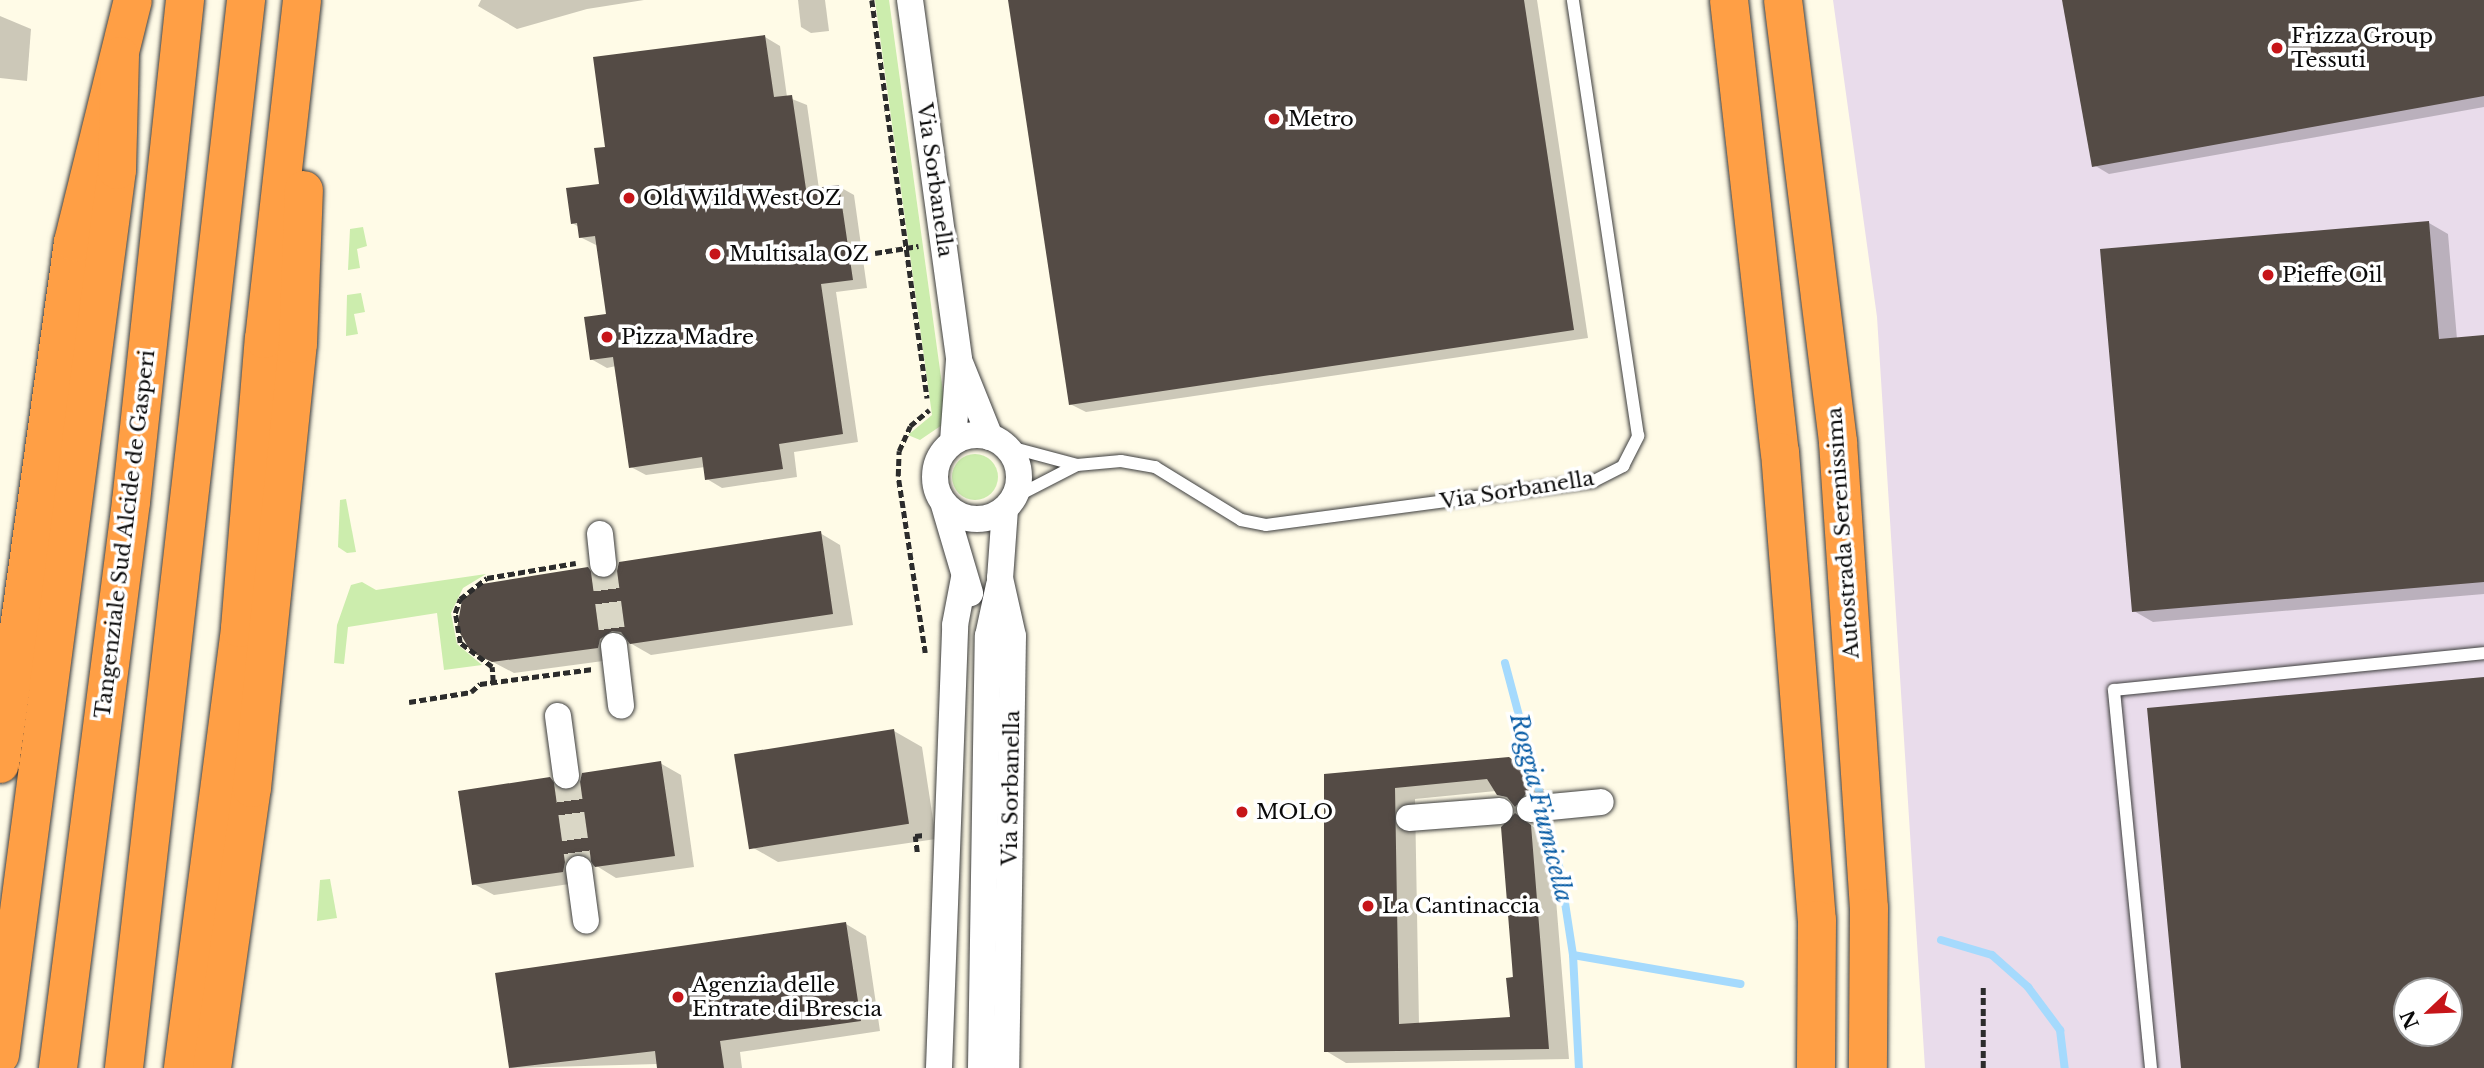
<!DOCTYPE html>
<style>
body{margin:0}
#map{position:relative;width:2484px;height:1068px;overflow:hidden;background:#fffbe7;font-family:"Libre Baskerville",serif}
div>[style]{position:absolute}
.industrial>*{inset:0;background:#e9dceb}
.green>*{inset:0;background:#ccedad}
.round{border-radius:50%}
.shadow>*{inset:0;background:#0003}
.stream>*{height:8px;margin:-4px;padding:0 4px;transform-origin:4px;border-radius:4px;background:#a5dafd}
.building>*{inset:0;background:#544b45;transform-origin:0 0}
.street-tunnel>*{height:26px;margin-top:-13px;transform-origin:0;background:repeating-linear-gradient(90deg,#dad7c6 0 26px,transparent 0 39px)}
.path>*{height:4.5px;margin-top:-2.25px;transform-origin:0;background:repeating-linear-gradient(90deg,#2c2c2c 0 7px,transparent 0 10.5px)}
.roads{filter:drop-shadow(0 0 2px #3d3d3d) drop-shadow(0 0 2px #3d3d3d)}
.lane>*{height:12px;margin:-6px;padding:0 6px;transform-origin:6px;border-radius:6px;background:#fff}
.street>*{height:26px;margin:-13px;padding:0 13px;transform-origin:13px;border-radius:13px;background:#fff}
.street>.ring{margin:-13px;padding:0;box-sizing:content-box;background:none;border:26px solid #fff;border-radius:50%}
.highway>*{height:38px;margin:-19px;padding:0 19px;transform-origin:19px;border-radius:19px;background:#ff9f45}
.dots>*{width:19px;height:19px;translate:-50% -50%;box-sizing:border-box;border:4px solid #fff;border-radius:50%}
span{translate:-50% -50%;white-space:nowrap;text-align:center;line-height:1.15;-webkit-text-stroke:7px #fff;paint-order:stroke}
.poi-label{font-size:21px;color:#0a0a0a}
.left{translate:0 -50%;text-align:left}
.street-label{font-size:21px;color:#0a0a0a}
.water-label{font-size:23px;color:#095da6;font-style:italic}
.north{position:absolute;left:2393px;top:977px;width:70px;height:70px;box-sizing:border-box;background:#fff;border:2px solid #9d9d9d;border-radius:50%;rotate:247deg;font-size:19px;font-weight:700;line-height:28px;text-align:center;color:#0a0a0a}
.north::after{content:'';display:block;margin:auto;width:24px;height:32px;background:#c61519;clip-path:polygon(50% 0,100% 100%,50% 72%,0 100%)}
</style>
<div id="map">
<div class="industrial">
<div style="clip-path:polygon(evenodd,1833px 0,2484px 0,2484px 1068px,1925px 1068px,1877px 317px,1833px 0,2407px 991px,2449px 991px,2449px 1033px,2407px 1033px,2407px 991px)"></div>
</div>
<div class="green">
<div style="clip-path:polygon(875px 0,889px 0,944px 399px,942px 425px,920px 440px,908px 435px,932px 415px)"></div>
<div style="clip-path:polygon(363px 227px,367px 246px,357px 249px,360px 268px,348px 270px,350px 229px)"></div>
<div style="clip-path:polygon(361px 293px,365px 312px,354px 314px,358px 334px,346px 336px,347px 295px)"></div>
<div class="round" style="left:952px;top:454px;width:46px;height:46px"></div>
<div style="clip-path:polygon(346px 499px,356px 552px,347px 553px,338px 547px,340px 500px)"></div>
<div style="clip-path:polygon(486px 574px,463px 588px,451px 613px,457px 644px,482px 665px,444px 670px,437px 613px,348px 627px,344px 664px,334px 663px,337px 625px,351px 585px,362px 582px,376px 590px)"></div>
<div style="clip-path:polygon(330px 879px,337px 918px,317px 921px,320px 880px)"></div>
</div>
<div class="shadow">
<div style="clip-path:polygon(481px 0,644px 0,587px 9px,517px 29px,478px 6px)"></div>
<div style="clip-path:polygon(798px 0,825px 0,829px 31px,811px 33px,801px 27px)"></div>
<div style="clip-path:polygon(1010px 0,1537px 0,1588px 338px,1086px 412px,1070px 404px)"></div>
<div style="clip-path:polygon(2064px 0,2484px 0,2484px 107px,2109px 174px,2094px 165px)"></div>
<div style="clip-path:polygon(0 16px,31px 29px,27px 81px,0 78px)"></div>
<div style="clip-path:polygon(765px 37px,780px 46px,787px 97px,807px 105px,819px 189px,838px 186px,854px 195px,867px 288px,836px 292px,858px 442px,794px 452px,797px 477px,722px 488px,707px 479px,705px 467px,646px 475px,631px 467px,616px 366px,607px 368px,591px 359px,608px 316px,598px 246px,580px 237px,579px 227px,572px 223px,601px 185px,607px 148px)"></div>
<div style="clip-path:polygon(2429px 223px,2448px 234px,2457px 339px,2484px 337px,2484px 594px,2153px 622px,2134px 611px)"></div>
<div style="clip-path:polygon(820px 533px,840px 545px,853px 625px,651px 655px,630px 643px,620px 651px,618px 659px,514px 673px,472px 651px,459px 628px,464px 602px,587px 569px,607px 580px)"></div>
<div style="clip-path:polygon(894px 731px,922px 747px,936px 839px,778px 862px,750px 846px)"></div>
<div style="clip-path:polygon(1508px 758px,1540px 778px,1548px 802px,1536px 817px,1496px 791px,1415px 799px,1419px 1025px,1512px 1018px,1515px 815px,1551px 838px,1569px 1059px,1346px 1063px,1326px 1051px,1326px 776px)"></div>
<div style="clip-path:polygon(660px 763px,681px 775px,694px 867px,616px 878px,595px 865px,585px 874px,583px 882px,494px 895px,474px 884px,550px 779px,571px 791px)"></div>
<div style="clip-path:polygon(846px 924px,866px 936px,880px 1031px,740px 1052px,742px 1068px,659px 1068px,658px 1064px,511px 1068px,497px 975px)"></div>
</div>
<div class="stream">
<div style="left:1505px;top:663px;width:214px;rotate:75.1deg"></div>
<div style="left:1560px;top:870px;width:86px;rotate:81.3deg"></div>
<div style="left:1573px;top:955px;width:170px;rotate:9.8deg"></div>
<div style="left:1941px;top:940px;width:53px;rotate:16.4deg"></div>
<div style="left:1992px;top:955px;width:48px;rotate:41.6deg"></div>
<div style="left:2028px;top:987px;width:54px;rotate:53.3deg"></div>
<div style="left:2060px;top:1030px;width:38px;rotate:83deg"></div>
<div style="left:1573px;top:955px;width:113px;rotate:87deg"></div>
</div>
<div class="building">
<div style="clip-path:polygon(1008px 0,1524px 0,1574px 330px,1069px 405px)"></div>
<div style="clip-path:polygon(2062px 0,2484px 0,2484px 96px,2092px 167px)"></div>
<div style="clip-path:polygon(765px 35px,774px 97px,792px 95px,806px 189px,839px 185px,853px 280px,821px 284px,843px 434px,779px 444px,783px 469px,705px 480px,702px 457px,629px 468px,613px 357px,590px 360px,584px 317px,606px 314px,595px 236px,579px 238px,577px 223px,571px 224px,566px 188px,599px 184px,594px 148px,605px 147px,593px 57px)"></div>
<div style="clip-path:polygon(2429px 221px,2439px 339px,2484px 335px,2484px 582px,2132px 612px,2100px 249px)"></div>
<div style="clip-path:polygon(821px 531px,833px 614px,630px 644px,621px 632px,612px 631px,600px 639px,598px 648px,492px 662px,471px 652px,457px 628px,462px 600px,482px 584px,588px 567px,596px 578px,605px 580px,617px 571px,619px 562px)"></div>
<div style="clip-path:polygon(evenodd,2484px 677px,2484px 1068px,2181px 1068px,2147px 708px,2484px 677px,2407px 991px,2449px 991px,2449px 1033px,2407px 1033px,2407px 991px)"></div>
<div style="left:894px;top:729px;width:96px;height:162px;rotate:81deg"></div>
<div style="clip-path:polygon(1509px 757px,1520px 765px,1529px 790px,1515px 807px,1507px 797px,1497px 795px,1487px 779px,1395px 788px,1399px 1024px,1510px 1017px,1506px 978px,1513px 977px,1501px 827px,1515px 813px,1531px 825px,1549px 1049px,1324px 1052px,1324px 774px)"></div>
<div style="clip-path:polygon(661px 761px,675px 856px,595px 867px,586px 855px,576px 854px,565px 862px,563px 872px,472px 885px,458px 791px,550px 777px,559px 789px,569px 790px,580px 782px,582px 773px)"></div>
<div style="clip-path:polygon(846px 922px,861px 1021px,720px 1041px,724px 1068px,657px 1068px,655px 1051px,509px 1068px,495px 973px)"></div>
</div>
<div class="street-tunnel">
<div style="left:603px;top:564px;width:83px;rotate:82.4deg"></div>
<div style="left:566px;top:775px;width:95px;rotate:82.1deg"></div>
</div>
<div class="path">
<div style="left:872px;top:0;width:402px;rotate:82.1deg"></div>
<div style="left:875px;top:253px;width:44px;rotate:-9.2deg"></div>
<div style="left:925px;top:653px;width:179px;rotate:-98.7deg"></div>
<div style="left:898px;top:476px;width:25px;rotate:-88deg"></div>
<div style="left:899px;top:451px;width:27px;rotate:-66deg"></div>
<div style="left:910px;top:426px;width:25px;rotate:-40deg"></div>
<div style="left:493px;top:682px;width:15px;rotate:-94deg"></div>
<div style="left:492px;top:667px;width:40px;rotate:-143deg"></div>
<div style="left:460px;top:643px;width:30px;rotate:-99deg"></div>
<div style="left:455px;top:613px;width:15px;rotate:-70deg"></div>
<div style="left:460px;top:599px;width:34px;rotate:-38deg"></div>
<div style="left:487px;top:578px;width:90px;rotate:-9.6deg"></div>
<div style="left:409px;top:702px;width:63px;rotate:-9.2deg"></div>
<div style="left:471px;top:692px;width:12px;rotate:-42deg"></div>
<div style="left:480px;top:684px;width:114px;rotate:-7.6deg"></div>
<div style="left:917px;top:852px;width:16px;rotate:-97deg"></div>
<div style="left:915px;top:836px;width:9px;rotate:-6deg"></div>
<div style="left:1983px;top:1068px;width:83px;rotate:-90deg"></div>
</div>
<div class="roads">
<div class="lane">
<div style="left:1006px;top:446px;width:73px;rotate:15deg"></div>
<div style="left:1077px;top:465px;width:44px;rotate:-5.2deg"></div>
<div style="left:1121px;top:461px;width:35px;rotate:10deg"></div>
<div style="left:1155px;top:467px;width:101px;rotate:31.6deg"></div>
<div style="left:1241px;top:520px;width:25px;rotate:11deg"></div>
<div style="left:1266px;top:525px;width:331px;rotate:-7.6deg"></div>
<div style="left:1594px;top:481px;width:33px;rotate:-27deg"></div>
<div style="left:1623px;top:466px;width:34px;rotate:-63deg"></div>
<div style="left:1638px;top:436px;width:441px;rotate:-98.5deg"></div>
<div style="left:1015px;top:497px;width:70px;rotate:-27.3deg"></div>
<div style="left:2151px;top:1068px;width:380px;rotate:-95.6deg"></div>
<div style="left:2114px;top:690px;width:372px;rotate:-5.7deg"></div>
</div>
<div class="street">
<div style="left:910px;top:0;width:363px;rotate:82.2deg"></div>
<div style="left:959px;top:360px;width:81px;rotate:94.2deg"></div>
<div style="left:961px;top:365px;width:78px;rotate:68.1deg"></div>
<div class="ring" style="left:935px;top:435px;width:58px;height:58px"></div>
<div style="left:944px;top:505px;width:92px;rotate:73.5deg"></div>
<div style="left:1005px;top:509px;width:69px;rotate:94.1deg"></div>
<div style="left:1000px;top:578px;width:59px;rotate:77.4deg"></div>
<div style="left:1013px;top:636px;width:432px;rotate:90.9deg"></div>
<div style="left:600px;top:534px;width:30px;rotate:84deg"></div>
<div style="left:614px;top:646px;width:60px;rotate:83.3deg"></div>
<div style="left:558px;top:716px;width:60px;rotate:82.3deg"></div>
<div style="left:1530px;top:809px;width:71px;rotate:-5.6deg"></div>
<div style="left:1409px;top:818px;width:91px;rotate:-4.4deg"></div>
<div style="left:579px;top:869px;width:52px;rotate:82.3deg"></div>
<div style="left:939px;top:1068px;width:443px;rotate:-87.9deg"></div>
<div style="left:955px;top:625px;width:48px;rotate:-79.2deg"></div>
<div style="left:981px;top:1068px;width:432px;rotate:-89.1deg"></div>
<div style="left:988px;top:636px;width:52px;rotate:-77.8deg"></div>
</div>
<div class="highway">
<div style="left:1729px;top:0;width:455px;rotate:83.6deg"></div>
<div style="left:1780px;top:452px;width:469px;rotate:85.5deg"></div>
<div style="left:1817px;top:920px;width:148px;rotate:90.4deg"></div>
<div style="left:1783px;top:0;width:445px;rotate:82.9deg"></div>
<div style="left:1838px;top:442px;width:467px;rotate:86.2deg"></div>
<div style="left:1869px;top:908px;width:160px;rotate:90.4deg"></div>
<div style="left:0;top:764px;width:527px;rotate:-82.04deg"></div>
<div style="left:73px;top:242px;width:249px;rotate:-76.1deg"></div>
<div style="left:0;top:1055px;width:893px;rotate:-82.47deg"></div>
<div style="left:117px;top:170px;width:114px;rotate:-88.5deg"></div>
<div style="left:58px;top:1068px;width:571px;rotate:-82.65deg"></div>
<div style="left:131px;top:502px;width:505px;rotate:-83.86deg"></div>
<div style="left:124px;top:1068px;width:1075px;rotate:-83.48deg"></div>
<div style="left:183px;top:1068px;width:444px;rotate:-82.6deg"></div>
<div style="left:240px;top:628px;width:290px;rotate:-85.3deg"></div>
<div style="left:264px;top:339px;width:341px;rotate:-83.6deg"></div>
<div style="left:212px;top:1068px;width:283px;rotate:-81.9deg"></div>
<div style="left:252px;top:788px;width:446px;rotate:-84.1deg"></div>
<div style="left:298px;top:344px;width:154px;rotate:-87.8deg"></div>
</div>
</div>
<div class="dots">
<div style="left:2277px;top:48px;background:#c61519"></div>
<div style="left:1274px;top:119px;background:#c61519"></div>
<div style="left:629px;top:198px;background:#c61519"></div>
<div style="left:715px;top:254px;background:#c61519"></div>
<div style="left:2268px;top:275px;background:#c61519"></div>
<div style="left:607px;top:337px;background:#c61519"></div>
<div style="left:1242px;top:812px;background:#c61519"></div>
<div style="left:1368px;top:906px;background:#c61519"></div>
<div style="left:678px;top:997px;background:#c61519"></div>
</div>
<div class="poi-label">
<span class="left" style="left:2291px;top:48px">Frizza Group<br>Tessuti</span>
<span class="left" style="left:1288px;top:119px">Metro</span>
<span class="left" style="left:643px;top:198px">Old Wild West OZ</span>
<span class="left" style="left:729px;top:254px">Multisala OZ</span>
<span class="left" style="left:2282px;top:275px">Pieffe Oil</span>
<span class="left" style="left:621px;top:337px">Pizza Madre</span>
<span class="left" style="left:1256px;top:812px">MOLO</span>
<span class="left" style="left:1382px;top:906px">La Cantinaccia</span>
<span class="left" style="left:692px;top:997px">Agenzia delle<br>Entrate di Brescia</span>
</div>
<div class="street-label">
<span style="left:935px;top:180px;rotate:82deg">Via Sorbanella</span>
<span style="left:1517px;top:490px;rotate:-9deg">Via Sorbanella</span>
<span style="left:1843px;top:533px;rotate:-94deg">Autostrada Serenissima</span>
<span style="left:125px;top:534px;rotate:-83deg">Tangenziale Sud Alcide de Gasperi</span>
<span style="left:1011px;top:788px;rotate:-89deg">Via Sorbanella</span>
</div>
<div class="water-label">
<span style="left:1541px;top:808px;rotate:76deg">Roggia Fiumicella</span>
</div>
<div class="north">N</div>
</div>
